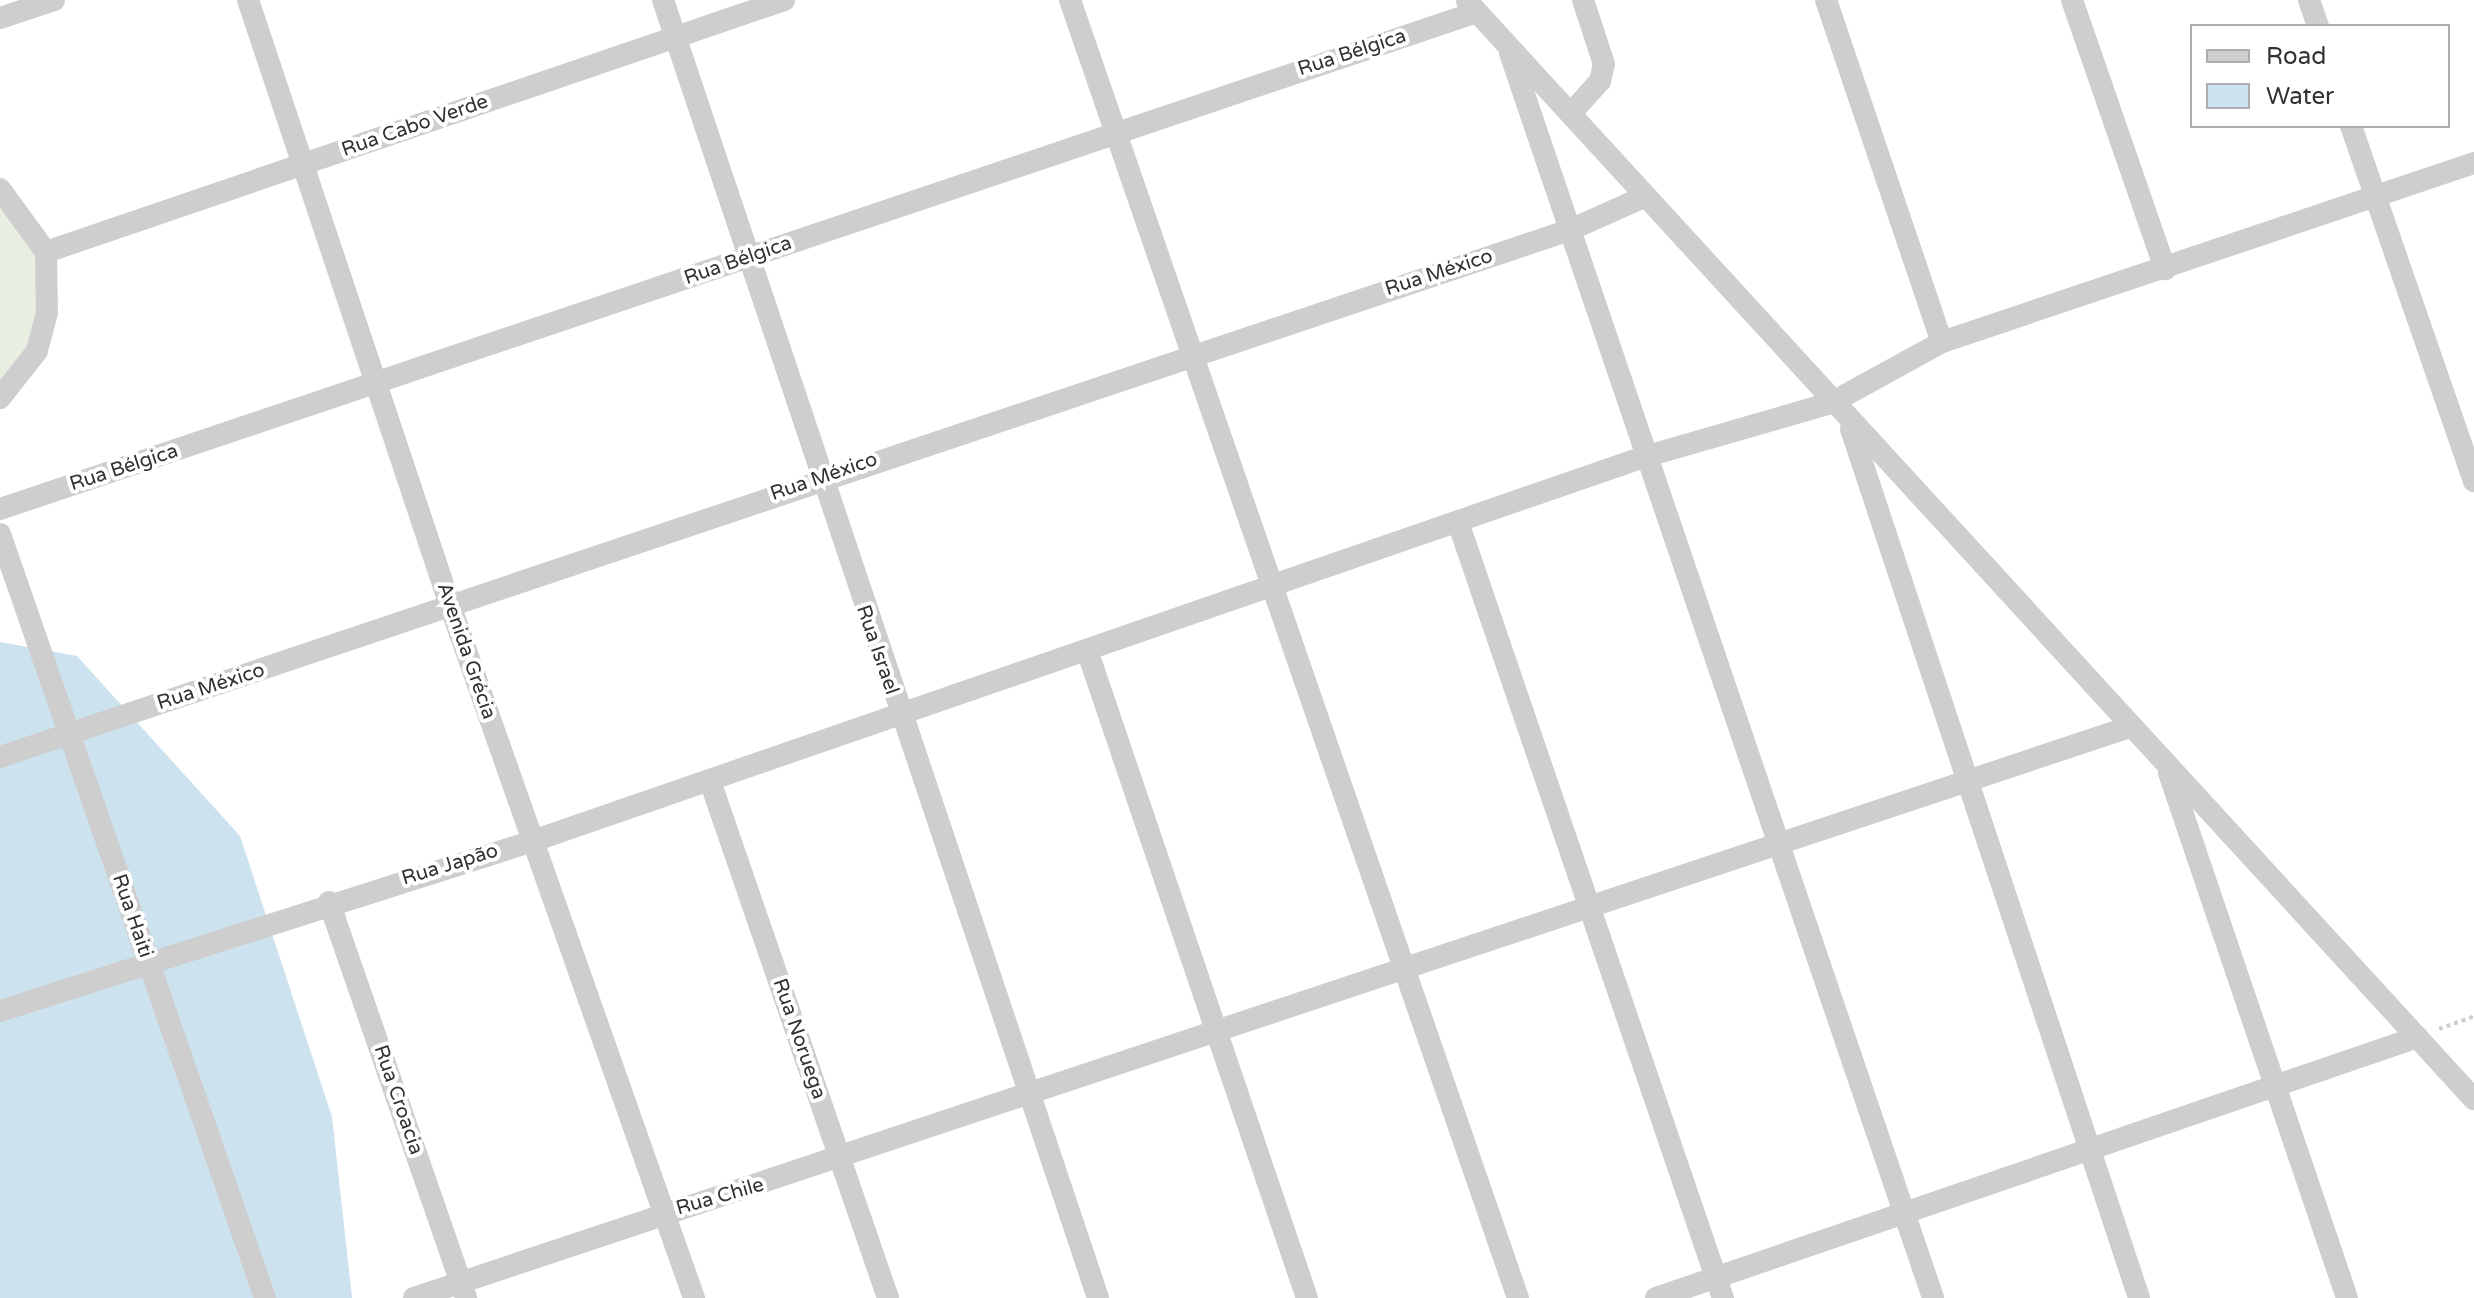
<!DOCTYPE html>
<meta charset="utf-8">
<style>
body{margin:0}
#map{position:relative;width:2474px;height:1298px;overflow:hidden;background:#fff;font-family:"Varela Round",sans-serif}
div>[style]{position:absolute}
.green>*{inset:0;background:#e8eee0}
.water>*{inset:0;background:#cce2ee}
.path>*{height:4px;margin-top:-2px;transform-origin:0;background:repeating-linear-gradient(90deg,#cecece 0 4px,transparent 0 8px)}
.street>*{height:22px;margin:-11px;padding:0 11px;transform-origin:11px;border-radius:11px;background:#cecece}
span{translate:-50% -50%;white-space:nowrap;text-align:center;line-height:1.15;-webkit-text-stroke:8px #fff;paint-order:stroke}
.street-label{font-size:20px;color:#313131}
.legend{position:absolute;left:2190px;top:24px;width:260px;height:104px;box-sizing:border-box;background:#fff;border:2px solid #adadad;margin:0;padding:10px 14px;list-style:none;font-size:24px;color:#313131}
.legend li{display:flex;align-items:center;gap:16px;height:40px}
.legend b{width:40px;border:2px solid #adadad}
</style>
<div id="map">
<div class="green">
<div style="clip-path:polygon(0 201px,35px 253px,41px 300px,31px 343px,0 385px)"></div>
</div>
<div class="water">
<div style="clip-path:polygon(0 642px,77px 656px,240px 836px,332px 1117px,352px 1298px,0 1298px)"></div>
</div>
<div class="path">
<div style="left:2439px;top:1029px;width:37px;rotate:-20deg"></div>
</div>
<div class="street">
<div style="left:248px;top:0;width:641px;rotate:71.54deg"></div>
<div style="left:451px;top:608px;width:732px;rotate:70.6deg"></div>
<div style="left:663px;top:0;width:1369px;rotate:71.47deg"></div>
<div style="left:1070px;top:0;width:1373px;rotate:70.96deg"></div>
<div style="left:1826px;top:0;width:361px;rotate:71.3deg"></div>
<div style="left:2072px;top:0;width:285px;rotate:70.9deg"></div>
<div style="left:2309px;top:0;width:28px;rotate:71deg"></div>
<div style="left:1467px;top:1px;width:1490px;rotate:47.48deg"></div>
<div style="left:0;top:18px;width:57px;rotate:-18.4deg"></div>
<div style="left:1510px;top:53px;width:1315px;rotate:71.23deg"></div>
<div style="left:1573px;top:111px;width:40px;rotate:-48deg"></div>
<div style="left:1600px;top:81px;width:17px;rotate:-77deg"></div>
<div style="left:1604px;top:64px;width:67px;rotate:-108.2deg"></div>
<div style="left:2351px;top:126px;width:376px;rotate:70.9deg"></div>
<div style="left:0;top:189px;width:78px;rotate:53.9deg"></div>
<div style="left:46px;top:252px;width:61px;rotate:89.1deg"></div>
<div style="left:47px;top:313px;width:39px;rotate:105deg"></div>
<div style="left:37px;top:351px;width:60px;rotate:128.2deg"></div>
<div style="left:46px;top:252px;width:780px;rotate:-18.85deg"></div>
<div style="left:1851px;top:429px;width:915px;rotate:71.66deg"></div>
<div style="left:0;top:509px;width:1558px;rotate:-18.6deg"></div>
<div style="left:1458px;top:522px;width:820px;rotate:71.15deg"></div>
<div style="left:0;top:534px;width:809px;rotate:70.87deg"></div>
<div style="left:1087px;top:650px;width:684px;rotate:71.25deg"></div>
<div style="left:0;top:757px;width:1656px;rotate:-18.56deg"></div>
<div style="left:1570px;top:230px;width:83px;rotate:-24.1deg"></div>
<div style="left:2169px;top:773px;width:554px;rotate:71.27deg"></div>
<div style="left:710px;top:781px;width:547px;rotate:71deg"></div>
<div style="left:329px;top:902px;width:419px;rotate:70.9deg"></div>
<div style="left:0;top:1011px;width:559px;rotate:-17.69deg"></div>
<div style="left:533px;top:841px;width:1175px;rotate:-19.07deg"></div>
<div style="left:1644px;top:457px;width:195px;rotate:-16.1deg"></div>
<div style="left:1831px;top:403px;width:127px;rotate:-28.8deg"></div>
<div style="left:1942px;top:342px;width:561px;rotate:-18.6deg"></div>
<div style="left:414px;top:1298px;width:1808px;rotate:-18.41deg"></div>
<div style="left:1656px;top:1298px;width:805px;rotate:-18.91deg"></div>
</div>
<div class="street-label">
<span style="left:1352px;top:53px;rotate:-18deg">Rua Bélgica</span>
<span style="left:415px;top:126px;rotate:-19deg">Rua Cabo Verde</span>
<span style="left:738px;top:261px;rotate:-19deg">Rua Bélgica</span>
<span style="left:1439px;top:273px;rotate:-18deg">Rua México</span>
<span style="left:124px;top:468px;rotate:-18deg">Rua Bélgica</span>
<span style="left:824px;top:477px;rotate:-19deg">Rua México</span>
<span style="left:877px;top:650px;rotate:71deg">Rua Israel</span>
<span style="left:466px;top:651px;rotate:71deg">Avenida Grécia</span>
<span style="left:211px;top:687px;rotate:-18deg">Rua México</span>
<span style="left:450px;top:865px;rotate:-17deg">Rua Japão</span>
<span style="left:132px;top:916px;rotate:71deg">Rua Haiti</span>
<span style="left:799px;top:1039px;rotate:71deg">Rua Noruega</span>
<span style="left:398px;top:1100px;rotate:71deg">Rua Croacia</span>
<span style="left:720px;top:1197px;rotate:-16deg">Rua Chile</span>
</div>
<ul class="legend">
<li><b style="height:10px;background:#cecece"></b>Road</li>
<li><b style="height:22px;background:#cce2ee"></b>Water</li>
</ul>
</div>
